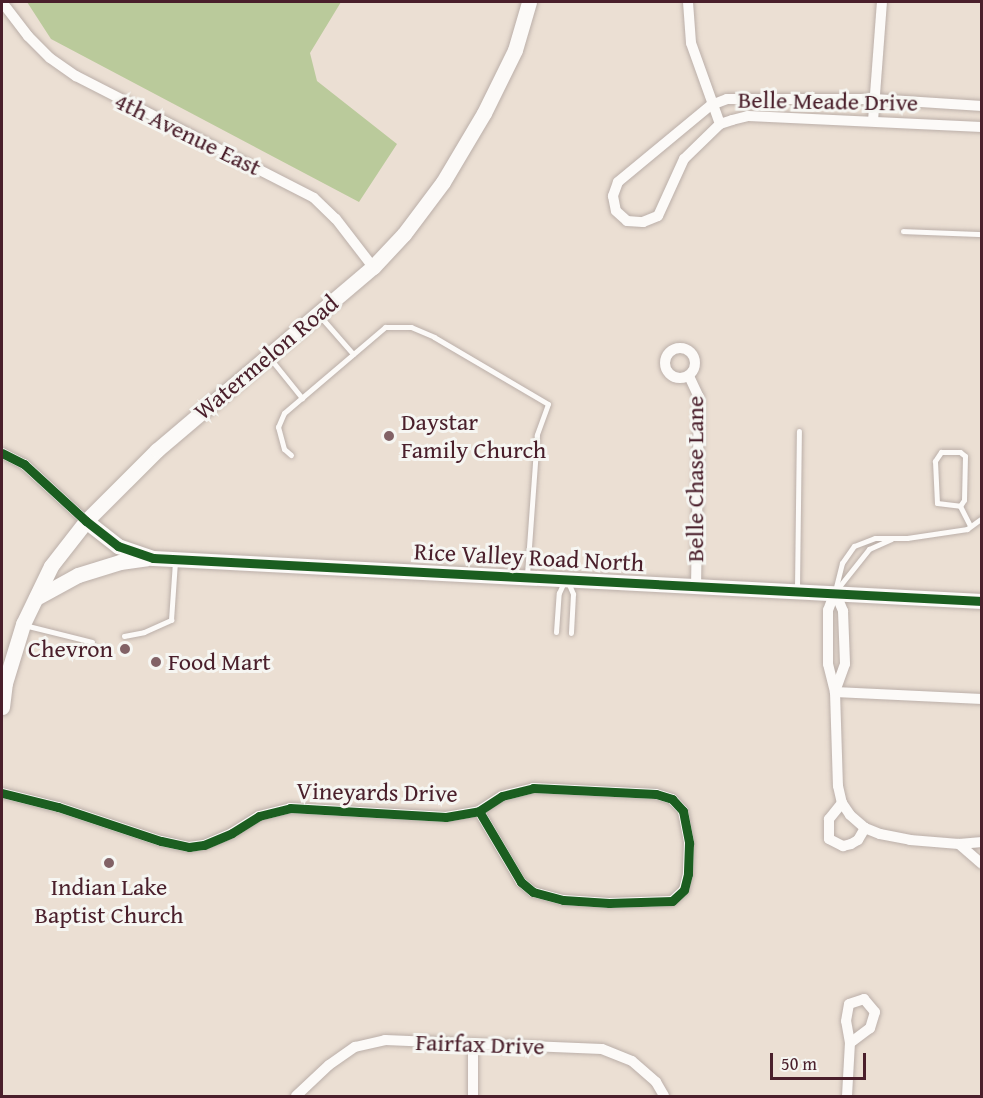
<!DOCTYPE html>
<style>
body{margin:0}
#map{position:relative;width:983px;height:1098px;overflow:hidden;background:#ebdfd3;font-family:"Gentium Book Plus",serif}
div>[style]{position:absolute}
.forest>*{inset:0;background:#baca9b}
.roads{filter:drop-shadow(0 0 2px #bbafa9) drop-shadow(0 0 2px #bbafa9)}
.lane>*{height:5px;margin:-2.5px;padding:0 2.5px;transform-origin:2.5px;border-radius:2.5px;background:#fcfaf8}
.street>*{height:10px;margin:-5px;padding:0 5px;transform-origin:5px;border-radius:5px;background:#fcfaf8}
.street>.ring{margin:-5px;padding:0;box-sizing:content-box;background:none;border:10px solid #fcfaf8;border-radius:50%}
.secondary>*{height:15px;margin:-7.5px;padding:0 7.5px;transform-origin:7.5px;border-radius:7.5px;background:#fcfaf8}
.cycleway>*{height:9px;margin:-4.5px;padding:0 4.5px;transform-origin:4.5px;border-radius:4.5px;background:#1b5e20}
.dots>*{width:16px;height:16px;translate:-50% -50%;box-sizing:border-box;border:3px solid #f6f6f2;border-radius:50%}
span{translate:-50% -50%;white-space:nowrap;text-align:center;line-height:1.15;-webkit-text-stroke:6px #f6f6f2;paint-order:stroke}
.street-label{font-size:24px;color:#4a1f2b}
.poi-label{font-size:24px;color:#4a1f2b}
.left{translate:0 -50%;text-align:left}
.right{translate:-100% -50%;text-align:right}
.frame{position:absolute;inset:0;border:3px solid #4a1f2b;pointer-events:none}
.scale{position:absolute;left:770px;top:1053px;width:96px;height:27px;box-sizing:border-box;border:3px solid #4a1f2b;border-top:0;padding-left:8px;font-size:18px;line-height:21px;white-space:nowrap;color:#4a1f2b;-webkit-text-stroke:4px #f6f6f2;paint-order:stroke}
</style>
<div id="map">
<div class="forest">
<div style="clip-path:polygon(27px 2px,341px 2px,310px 53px,317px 81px,397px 144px,359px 202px,51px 39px)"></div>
</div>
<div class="roads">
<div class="lane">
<div style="left:903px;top:231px;width:79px;rotate:2.2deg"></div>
<div style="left:319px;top:315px;width:52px;rotate:48.9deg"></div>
<div style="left:269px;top:357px;width:53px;rotate:51.2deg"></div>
<div style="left:291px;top:455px;width:9px;rotate:-139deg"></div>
<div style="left:284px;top:449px;width:23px;rotate:-105deg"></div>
<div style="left:278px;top:427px;width:15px;rotate:-67deg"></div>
<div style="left:284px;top:413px;width:133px;rotate:-40.4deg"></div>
<div style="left:385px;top:327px;width:26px"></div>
<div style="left:411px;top:327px;width:25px;rotate:23deg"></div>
<div style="left:434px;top:337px;width:132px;rotate:30.4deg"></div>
<div style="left:548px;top:404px;width:33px;rotate:110deg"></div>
<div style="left:537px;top:435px;width:139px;rotate:94.1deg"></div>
<div style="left:960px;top:506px;width:7px;rotate:-56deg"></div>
<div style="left:964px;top:500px;width:44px;rotate:-88.7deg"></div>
<div style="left:965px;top:456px;width:6px;rotate:-141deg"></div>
<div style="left:960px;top:452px;width:19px;rotate:180deg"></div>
<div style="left:941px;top:452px;width:11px;rotate:124deg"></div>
<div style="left:935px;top:461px;width:42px;rotate:87.3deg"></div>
<div style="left:937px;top:503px;width:23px;rotate:7deg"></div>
<div style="left:960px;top:506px;width:22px;rotate:63deg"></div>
<div style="left:568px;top:582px;width:13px;rotate:67deg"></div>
<div style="left:573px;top:594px;width:39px;rotate:93deg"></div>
<div style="left:797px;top:588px;width:157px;rotate:-89.3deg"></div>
<div style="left:838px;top:588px;width:50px;rotate:-51.5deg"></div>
<div style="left:869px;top:549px;width:24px;rotate:-24deg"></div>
<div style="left:835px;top:591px;width:29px;rotate:-76deg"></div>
<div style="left:842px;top:563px;width:21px;rotate:-55deg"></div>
<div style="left:854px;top:546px;width:22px;rotate:-21deg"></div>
<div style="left:875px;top:538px;width:32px"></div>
<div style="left:907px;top:538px;width:61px;rotate:-8.5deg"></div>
<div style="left:967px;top:529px;width:19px;rotate:-36deg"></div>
<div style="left:24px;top:625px;width:70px;rotate:14deg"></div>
<div style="left:556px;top:632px;width:39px;rotate:-86deg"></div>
<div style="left:559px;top:593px;width:12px;rotate:-66deg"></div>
<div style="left:124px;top:636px;width:20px;rotate:-11deg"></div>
<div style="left:144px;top:632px;width:30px;rotate:-24deg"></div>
<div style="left:171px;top:620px;width:59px;rotate:-86.1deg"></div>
</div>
<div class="street">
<div style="left:2px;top:2px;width:43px;rotate:52.6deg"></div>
<div style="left:28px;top:36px;width:31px;rotate:45deg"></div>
<div style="left:50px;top:58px;width:32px;rotate:35deg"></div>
<div style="left:76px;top:76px;width:267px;rotate:27.1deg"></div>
<div style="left:314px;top:198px;width:30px;rotate:44deg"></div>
<div style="left:336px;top:219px;width:61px;rotate:52.4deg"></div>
<div style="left:688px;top:2px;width:41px;rotate:85.8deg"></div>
<div style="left:691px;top:43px;width:86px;rotate:70.3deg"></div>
<div style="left:982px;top:106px;width:108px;rotate:-176.3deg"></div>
<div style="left:874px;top:99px;width:147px;rotate:180deg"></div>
<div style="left:727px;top:99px;width:17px;rotate:159deg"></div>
<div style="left:711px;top:105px;width:121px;rotate:140.4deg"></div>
<div style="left:618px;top:182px;width:15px;rotate:110deg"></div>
<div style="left:613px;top:196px;width:15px;rotate:79deg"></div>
<div style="left:616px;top:211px;width:15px;rotate:42deg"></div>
<div style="left:627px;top:221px;width:16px;rotate:4deg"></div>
<div style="left:643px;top:222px;width:16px;rotate:-22deg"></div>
<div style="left:658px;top:216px;width:63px;rotate:-65.5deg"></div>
<div style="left:684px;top:159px;width:50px;rotate:-44.2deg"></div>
<div style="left:720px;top:124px;width:13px;rotate:-18deg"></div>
<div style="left:732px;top:120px;width:16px;rotate:-14deg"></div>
<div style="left:748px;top:116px;width:234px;rotate:2.7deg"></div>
<div style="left:873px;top:121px;width:119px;rotate:-85.7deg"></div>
<div class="ring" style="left:665px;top:348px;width:20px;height:20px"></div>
<div style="left:689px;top:376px;width:23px;rotate:65deg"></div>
<div style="left:699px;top:397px;width:188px;rotate:90.9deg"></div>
<div style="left:2px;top:453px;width:25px;rotate:27deg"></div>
<div style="left:24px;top:464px;width:84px;rotate:42.6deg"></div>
<div style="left:835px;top:592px;width:19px;rotate:111deg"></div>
<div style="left:828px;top:610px;width:54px;rotate:90deg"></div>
<div style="left:828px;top:664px;width:29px;rotate:76deg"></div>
<div style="left:835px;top:692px;width:94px;rotate:88.2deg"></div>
<div style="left:838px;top:786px;width:17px;rotate:77deg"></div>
<div style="left:842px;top:803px;width:14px;rotate:56deg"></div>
<div style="left:850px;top:815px;width:20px;rotate:41deg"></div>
<div style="left:865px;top:828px;width:16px;rotate:22deg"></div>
<div style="left:880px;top:834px;width:31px;rotate:11deg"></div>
<div style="left:910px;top:840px;width:49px;rotate:4.7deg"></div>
<div style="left:835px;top:592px;width:21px;rotate:67deg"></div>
<div style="left:843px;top:611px;width:53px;rotate:87.8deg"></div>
<div style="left:845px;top:664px;width:30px;rotate:110deg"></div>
<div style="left:835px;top:692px;width:147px;rotate:2.7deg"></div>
<div style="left:2px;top:793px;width:58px;rotate:14deg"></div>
<div style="left:58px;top:807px;width:108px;rotate:18.3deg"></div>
<div style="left:161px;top:841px;width:29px;rotate:12deg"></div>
<div style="left:189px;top:847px;width:15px;rotate:-8deg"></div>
<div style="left:204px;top:845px;width:30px;rotate:-23deg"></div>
<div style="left:232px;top:833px;width:32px;rotate:-32deg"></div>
<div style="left:259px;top:816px;width:32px;rotate:-14deg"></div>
<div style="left:290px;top:808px;width:156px;rotate:3.3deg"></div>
<div style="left:446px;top:817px;width:34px;rotate:-10deg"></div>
<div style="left:479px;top:811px;width:27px;rotate:-33deg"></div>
<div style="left:502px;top:796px;width:32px;rotate:-14deg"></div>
<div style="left:533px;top:788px;width:123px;rotate:2.8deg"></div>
<div style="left:656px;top:794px;width:17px;rotate:17deg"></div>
<div style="left:672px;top:799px;width:16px;rotate:47deg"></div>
<div style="left:683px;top:811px;width:33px;rotate:79deg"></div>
<div style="left:689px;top:843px;width:31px;rotate:92deg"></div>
<div style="left:688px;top:874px;width:16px;rotate:104deg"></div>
<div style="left:684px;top:890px;width:16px;rotate:137deg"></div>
<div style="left:672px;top:901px;width:63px;rotate:178.2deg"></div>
<div style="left:609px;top:903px;width:46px;rotate:-176.3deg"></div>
<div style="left:563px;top:900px;width:31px;rotate:-165deg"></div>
<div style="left:533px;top:892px;width:16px;rotate:-140deg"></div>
<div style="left:521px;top:882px;width:82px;rotate:-120.6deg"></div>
<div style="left:842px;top:803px;width:21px;rotate:129deg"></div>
<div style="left:829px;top:819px;width:20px;rotate:90deg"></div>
<div style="left:829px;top:839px;width:16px;rotate:27deg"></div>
<div style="left:843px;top:846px;width:8px;rotate:-14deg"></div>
<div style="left:851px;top:844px;width:8px;rotate:-30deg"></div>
<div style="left:858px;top:840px;width:14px;rotate:-60deg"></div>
<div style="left:982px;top:842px;width:23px;rotate:175deg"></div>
<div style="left:959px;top:844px;width:30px;rotate:41deg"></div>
<div style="left:864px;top:999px;width:17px;rotate:50deg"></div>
<div style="left:875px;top:1012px;width:17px;rotate:107deg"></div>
<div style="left:870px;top:1028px;width:25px;rotate:143deg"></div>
<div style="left:850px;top:1043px;width:22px;rotate:-100deg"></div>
<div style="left:846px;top:1021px;width:17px;rotate:-80deg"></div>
<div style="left:849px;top:1004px;width:16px;rotate:-18deg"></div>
<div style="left:473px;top:1044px;width:52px;rotate:90deg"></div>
<div style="left:296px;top:1096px;width:45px;rotate:-43.2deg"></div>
<div style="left:329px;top:1065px;width:32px;rotate:-35deg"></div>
<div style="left:355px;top:1047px;width:31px;rotate:-13deg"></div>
<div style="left:385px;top:1040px;width:217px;rotate:2.4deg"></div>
<div style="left:602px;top:1049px;width:32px;rotate:22deg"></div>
<div style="left:632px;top:1061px;width:32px;rotate:41deg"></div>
<div style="left:656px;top:1082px;width:16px;rotate:60deg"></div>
<div style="left:847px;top:1096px;width:53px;rotate:-86.8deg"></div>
</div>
<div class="secondary">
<div style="left:86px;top:521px;width:41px;rotate:38deg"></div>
<div style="left:118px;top:546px;width:37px;rotate:19deg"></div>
<div style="left:153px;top:558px;width:830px;rotate:2.97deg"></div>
<div style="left:36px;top:598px;width:48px;rotate:-28.7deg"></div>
<div style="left:78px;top:575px;width:44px;rotate:-17.2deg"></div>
<div style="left:120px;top:562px;width:27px;rotate:-8deg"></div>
<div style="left:2px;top:707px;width:24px;rotate:-83deg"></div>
<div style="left:5px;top:683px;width:62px;rotate:-73deg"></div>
<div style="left:23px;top:624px;width:64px;rotate:-64.2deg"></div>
<div style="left:51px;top:566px;width:57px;rotate:-52.1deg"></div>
<div style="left:86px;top:521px;width:100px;rotate:-45deg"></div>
<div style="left:157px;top:450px;width:283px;rotate:-40.3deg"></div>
<div style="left:373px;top:267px;width:45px;rotate:-46.8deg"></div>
<div style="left:404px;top:234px;width:65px;rotate:-53.1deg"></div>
<div style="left:443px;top:182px;width:80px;rotate:-59.3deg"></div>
<div style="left:484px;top:113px;width:70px;rotate:-63.8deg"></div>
<div style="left:515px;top:50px;width:50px;rotate:-73.7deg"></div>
</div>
</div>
<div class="cycleway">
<div style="left:2px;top:453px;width:25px;rotate:27deg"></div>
<div style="left:24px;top:464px;width:84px;rotate:42.6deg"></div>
<div style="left:86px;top:521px;width:41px;rotate:38deg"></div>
<div style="left:118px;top:546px;width:37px;rotate:19deg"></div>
<div style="left:153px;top:558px;width:830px;rotate:2.97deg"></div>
<div style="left:2px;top:793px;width:58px;rotate:14deg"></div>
<div style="left:58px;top:807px;width:108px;rotate:18.3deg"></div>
<div style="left:161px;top:841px;width:29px;rotate:12deg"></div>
<div style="left:189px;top:847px;width:15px;rotate:-8deg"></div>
<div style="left:204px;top:845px;width:30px;rotate:-23deg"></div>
<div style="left:232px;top:833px;width:32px;rotate:-32deg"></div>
<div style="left:259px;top:816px;width:32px;rotate:-14deg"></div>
<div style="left:290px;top:808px;width:156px;rotate:3.3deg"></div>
<div style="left:446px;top:817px;width:34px;rotate:-10deg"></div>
<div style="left:479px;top:811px;width:27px;rotate:-33deg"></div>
<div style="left:502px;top:796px;width:32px;rotate:-14deg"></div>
<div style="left:533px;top:788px;width:123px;rotate:2.8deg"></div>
<div style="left:656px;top:794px;width:17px;rotate:17deg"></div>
<div style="left:672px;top:799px;width:16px;rotate:47deg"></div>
<div style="left:683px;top:811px;width:33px;rotate:79deg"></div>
<div style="left:689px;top:843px;width:31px;rotate:92deg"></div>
<div style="left:688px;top:874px;width:16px;rotate:104deg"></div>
<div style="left:684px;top:890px;width:16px;rotate:137deg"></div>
<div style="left:672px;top:901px;width:63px;rotate:178.2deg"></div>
<div style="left:609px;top:903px;width:46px;rotate:-176.3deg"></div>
<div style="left:563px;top:900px;width:31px;rotate:-165deg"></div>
<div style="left:533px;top:892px;width:16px;rotate:-140deg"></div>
<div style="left:521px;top:882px;width:82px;rotate:-120.6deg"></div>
</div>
<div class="dots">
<div style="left:389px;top:436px;background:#826266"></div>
<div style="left:125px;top:649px;background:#826266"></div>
<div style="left:156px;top:662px;background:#826266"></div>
<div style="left:109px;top:863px;background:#826266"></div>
</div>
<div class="street-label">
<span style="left:828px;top:101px;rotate:1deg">Belle Meade Drive</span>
<span style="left:188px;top:134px;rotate:26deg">4th Avenue East</span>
<span style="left:266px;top:357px;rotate:-40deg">Watermelon Road</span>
<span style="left:695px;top:479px;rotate:-90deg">Belle Chase Lane</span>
<span style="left:529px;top:557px;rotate:3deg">Rice Valley Road North</span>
<span style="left:377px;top:792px;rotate:1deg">Vineyards Drive</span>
<span style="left:480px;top:1044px;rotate:2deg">Fairfax Drive</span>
</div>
<div class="poi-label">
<span class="left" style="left:401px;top:436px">Daystar<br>Family Church</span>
<span class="right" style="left:113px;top:649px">Chevron</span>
<span class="left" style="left:168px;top:662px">Food Mart</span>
<span style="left:109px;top:901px">Indian Lake<br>Baptist Church</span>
</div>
<div class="frame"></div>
<div class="scale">50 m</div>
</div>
